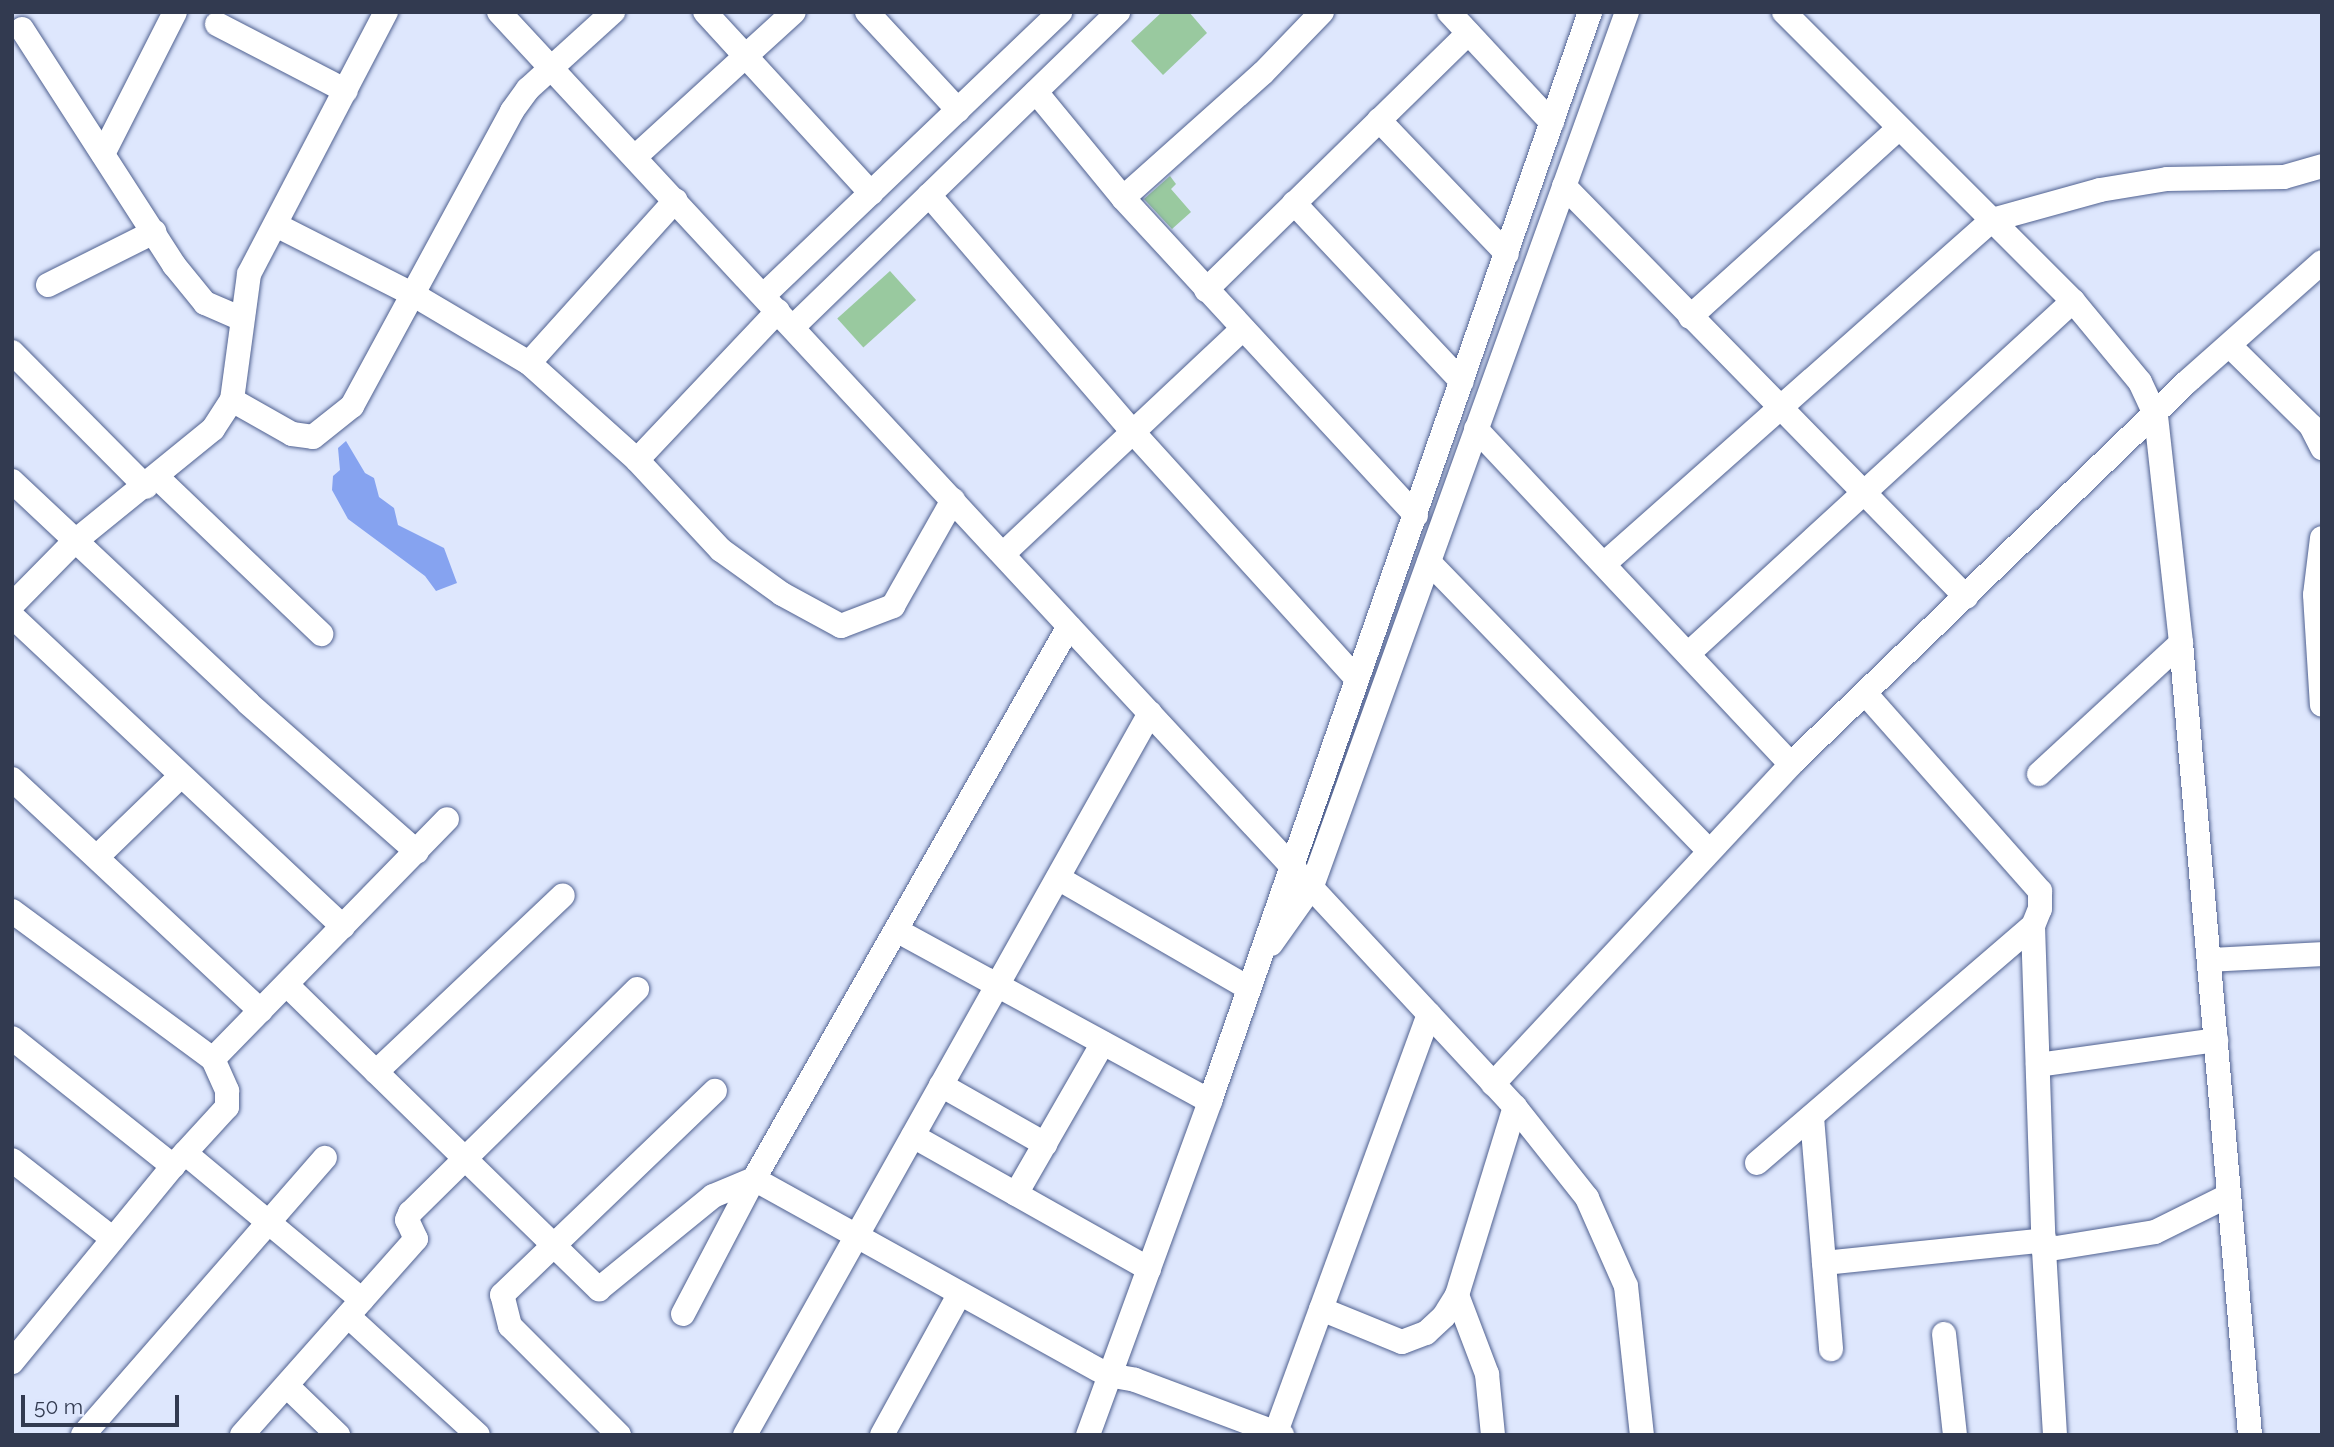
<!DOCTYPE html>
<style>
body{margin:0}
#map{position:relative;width:2334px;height:1447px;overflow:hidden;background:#dee7fd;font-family:Raleway,sans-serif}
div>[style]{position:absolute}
.water>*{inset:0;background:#86a3f0}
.building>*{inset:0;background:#99c99f;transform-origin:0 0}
.roads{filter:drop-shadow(0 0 2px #506190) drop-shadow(0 0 2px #506190)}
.minor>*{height:24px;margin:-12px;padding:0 12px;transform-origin:12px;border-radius:12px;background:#fff}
span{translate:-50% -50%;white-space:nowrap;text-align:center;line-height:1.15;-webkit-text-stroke:5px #dee7fd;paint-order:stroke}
.frame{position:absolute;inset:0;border:14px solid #323a50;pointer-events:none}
.scale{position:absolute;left:21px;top:1395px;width:158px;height:32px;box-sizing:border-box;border:4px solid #323a50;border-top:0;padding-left:9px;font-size:21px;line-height:24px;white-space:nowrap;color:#323a50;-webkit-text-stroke:5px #dee7fd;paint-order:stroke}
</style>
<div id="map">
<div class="water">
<div style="clip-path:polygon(346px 441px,365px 473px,374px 478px,379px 497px,394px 508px,398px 525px,444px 548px,457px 583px,436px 591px,425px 576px,348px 519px,332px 490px,333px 476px,340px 470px,338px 448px)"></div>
</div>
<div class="building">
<div style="clip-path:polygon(1162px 12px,1189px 12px,1207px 33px,1163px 75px,1131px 41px)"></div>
<div style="clip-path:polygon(1170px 176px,1176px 184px,1171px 189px,1191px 212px,1172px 229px,1144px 199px)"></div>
<div style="left:890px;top:271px;width:39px;height:71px;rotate:48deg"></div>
</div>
<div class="roads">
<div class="minor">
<div style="left:499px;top:12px;width:1494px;rotate:47.14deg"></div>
<div style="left:1515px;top:1107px;width:116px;rotate:51.6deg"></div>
<div style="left:1587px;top:1198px;width:96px;rotate:66.1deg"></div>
<div style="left:1626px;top:1286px;width:150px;rotate:83.9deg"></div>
<div style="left:705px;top:12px;width:246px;rotate:47.5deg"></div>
<div style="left:867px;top:12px;width:134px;rotate:47.1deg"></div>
<div style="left:1449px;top:12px;width:151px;rotate:47.1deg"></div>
<div style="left:1784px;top:12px;width:409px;rotate:45deg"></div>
<div style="left:2073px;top:301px;width:105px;rotate:50.4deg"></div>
<div style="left:2140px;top:382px;width:38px;rotate:65deg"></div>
<div style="left:2156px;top:416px;width:228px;rotate:83.7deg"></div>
<div style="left:2181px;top:643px;width:795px;rotate:85.02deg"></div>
<div style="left:217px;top:24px;width:145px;rotate:27.4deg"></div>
<div style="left:22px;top:29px;width:281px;rotate:57.2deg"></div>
<div style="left:174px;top:265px;width:49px;rotate:50.8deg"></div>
<div style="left:205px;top:303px;width:40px;rotate:23.4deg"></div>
<div style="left:1036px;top:92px;width:137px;rotate:50.6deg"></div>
<div style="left:1123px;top:198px;width:432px;rotate:47.3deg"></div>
<div style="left:1379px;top:120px;width:185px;rotate:46.3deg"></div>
<div style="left:103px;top:154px;width:159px;rotate:-63.1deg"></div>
<div style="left:635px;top:157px;width:215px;rotate:-42.4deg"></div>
<div style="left:1564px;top:186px;width:575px;rotate:45.63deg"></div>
<div style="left:929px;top:195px;width:313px;rotate:49.3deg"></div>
<div style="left:1133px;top:432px;width:332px;rotate:47.8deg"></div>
<div style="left:1123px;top:198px;width:188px;rotate:-41.8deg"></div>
<div style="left:1263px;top:73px;width:85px;rotate:-46deg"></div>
<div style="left:1294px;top:203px;width:245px;rotate:46.8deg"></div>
<div style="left:276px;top:225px;width:155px;rotate:26.9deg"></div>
<div style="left:414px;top:295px;width:134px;rotate:30.6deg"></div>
<div style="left:529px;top:363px;width:145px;rotate:41.9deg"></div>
<div style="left:637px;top:460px;width:205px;rotate:-46.6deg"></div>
<div style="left:48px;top:285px;width:119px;rotate:-26.6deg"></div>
<div style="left:1206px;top:290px;width:367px;rotate:-44.4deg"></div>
<div style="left:764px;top:295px;width:410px;rotate:-43.7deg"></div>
<div style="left:1690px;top:317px;width:282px;rotate:-42.1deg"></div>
<div style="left:793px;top:327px;width:453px;rotate:-44.1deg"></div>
<div style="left:2230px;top:346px;width:114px;rotate:44.6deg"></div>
<div style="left:2311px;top:426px;width:25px;rotate:63deg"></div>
<div style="left:12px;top:352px;width:190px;rotate:45.2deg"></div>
<div style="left:529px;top:363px;width:219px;rotate:-48deg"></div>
<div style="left:232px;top:400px;width:69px;rotate:29.5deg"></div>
<div style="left:292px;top:434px;width:21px;rotate:8deg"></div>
<div style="left:313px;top:437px;width:50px;rotate:-38.5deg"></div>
<div style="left:352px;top:406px;width:336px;rotate:-61.5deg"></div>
<div style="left:512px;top:111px;width:27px;rotate:-54deg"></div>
<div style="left:528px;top:89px;width:115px;rotate:-42.2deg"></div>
<div style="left:1476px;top:429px;width:460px;rotate:46.8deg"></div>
<div style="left:637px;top:460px;width:123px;rotate:47deg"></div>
<div style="left:721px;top:550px;width:75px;rotate:35.8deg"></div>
<div style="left:782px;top:594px;width:67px;rotate:28.5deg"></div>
<div style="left:841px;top:626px;width:56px;rotate:-21deg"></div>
<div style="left:893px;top:606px;width:122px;rotate:-60.5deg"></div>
<div style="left:158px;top:478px;width:226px;rotate:43.7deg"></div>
<div style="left:12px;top:481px;width:324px;rotate:43.2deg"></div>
<div style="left:248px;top:703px;width:225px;rotate:41.4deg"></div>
<div style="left:2322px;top:538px;width:57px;rotate:97deg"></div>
<div style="left:2315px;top:595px;width:110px;rotate:86.4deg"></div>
<div style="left:1003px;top:554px;width:329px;rotate:-43.2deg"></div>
<div style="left:1429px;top:562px;width:402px;rotate:45.9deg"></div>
<div style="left:1604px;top:564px;width:519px;rotate:-41.56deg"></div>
<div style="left:1992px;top:220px;width:112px;rotate:-15.5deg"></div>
<div style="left:2100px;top:190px;width:68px;rotate:-9.3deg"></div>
<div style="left:2167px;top:179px;width:117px;rotate:-1deg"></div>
<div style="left:2284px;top:177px;width:40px;rotate:-16deg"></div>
<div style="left:12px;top:605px;width:88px;rotate:-45.5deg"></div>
<div style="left:74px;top:542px;width:179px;rotate:-39.1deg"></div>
<div style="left:213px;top:429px;width:35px;rotate:-57deg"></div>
<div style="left:232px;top:400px;width:127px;rotate:-82.3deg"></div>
<div style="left:249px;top:274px;width:296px;rotate:-62.4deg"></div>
<div style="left:12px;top:616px;width:454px;rotate:43.2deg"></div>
<div style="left:1689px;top:653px;width:521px;rotate:-42.51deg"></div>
<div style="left:2039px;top:774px;width:193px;rotate:-42.7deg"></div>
<div style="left:12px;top:779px;width:340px;rotate:43deg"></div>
<div style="left:97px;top:857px;width:117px;rotate:-44deg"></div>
<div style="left:1058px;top:878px;width:218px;rotate:30deg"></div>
<div style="left:12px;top:911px;width:250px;rotate:36.4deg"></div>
<div style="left:213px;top:1059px;width:35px;rotate:66deg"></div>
<div style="left:227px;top:1091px;width:16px;rotate:90deg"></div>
<div style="left:227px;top:1107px;width:80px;rotate:132.5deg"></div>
<div style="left:173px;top:1166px;width:254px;rotate:129.4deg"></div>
<div style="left:2033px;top:926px;width:324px;rotate:88.1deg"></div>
<div style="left:2044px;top:1250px;width:185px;rotate:86.6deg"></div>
<div style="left:896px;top:930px;width:358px;rotate:28.6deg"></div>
<div style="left:1271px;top:944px;width:71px;rotate:-54.7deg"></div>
<div style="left:1312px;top:886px;width:929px;rotate:-70.18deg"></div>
<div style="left:2209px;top:960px;width:113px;rotate:-3deg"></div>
<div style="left:287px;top:985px;width:436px;rotate:44.3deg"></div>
<div style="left:599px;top:1289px;width:147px;rotate:-39.2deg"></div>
<div style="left:713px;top:1196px;width:44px;rotate:-22.5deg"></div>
<div style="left:754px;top:1179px;width:405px;rotate:29deg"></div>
<div style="left:1108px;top:1375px;width:27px;rotate:10deg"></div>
<div style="left:1135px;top:1380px;width:157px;rotate:20.5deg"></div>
<div style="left:12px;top:1038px;width:206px;rotate:38.5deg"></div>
<div style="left:213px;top:1059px;width:335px;rotate:-45.7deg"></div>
<div style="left:2038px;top:1065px;width:180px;rotate:-8deg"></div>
<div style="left:376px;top:1072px;width:257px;rotate:-43.4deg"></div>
<div style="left:1493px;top:1084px;width:437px;rotate:-47deg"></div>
<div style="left:1791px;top:764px;width:552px;rotate:-43.97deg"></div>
<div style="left:2188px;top:381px;width:179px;rotate:-41.6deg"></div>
<div style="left:941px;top:1085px;width:120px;rotate:29.6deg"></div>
<div style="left:1812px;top:1117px;width:233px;rotate:85.3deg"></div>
<div style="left:913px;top:1136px;width:271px;rotate:29.4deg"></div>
<div style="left:185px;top:1153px;width:230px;rotate:39.7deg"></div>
<div style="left:12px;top:1160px;width:128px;rotate:38deg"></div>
<div style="left:1757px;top:1163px;width:364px;rotate:-40.7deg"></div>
<div style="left:2033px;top:926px;width:18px;rotate:-68deg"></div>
<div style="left:2040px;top:909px;width:18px;rotate:-90deg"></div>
<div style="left:2040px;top:891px;width:263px;rotate:-131.5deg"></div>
<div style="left:1016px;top:1194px;width:174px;rotate:-60.1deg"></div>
<div style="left:2044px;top:1250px;width:112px;rotate:-9.2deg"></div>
<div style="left:2155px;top:1232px;width:81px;rotate:-26.3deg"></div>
<div style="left:1824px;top:1263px;width:222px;rotate:-5.9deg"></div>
<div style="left:1457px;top:1295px;width:85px;rotate:69.2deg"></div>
<div style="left:1487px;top:1374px;width:61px;rotate:84.4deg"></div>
<div style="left:1321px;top:1309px;width:87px;rotate:22.2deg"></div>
<div style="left:1402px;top:1342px;width:26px;rotate:-21deg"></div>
<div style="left:1426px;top:1333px;width:25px;rotate:-43deg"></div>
<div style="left:1444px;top:1316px;width:25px;rotate:-58deg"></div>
<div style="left:1457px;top:1295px;width:197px;rotate:-72.9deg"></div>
<div style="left:683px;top:1314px;width:153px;rotate:-62.3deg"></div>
<div style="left:754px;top:1179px;width:636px;rotate:-60.33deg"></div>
<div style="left:348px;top:1316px;width:176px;rotate:42.5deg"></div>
<div style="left:1944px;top:1334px;width:102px;rotate:83.8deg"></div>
<div style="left:287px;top:1386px;width:71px;rotate:43.9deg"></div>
<div style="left:1276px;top:1432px;width:445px;rotate:-69.9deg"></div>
<div style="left:83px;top:1435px;width:368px;rotate:-48.9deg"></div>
<div style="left:242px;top:1435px;width:262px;rotate:-48.4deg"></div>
<div style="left:416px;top:1239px;width:21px;rotate:-115deg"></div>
<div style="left:407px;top:1220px;width:8px;rotate:-67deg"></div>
<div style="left:410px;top:1213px;width:319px;rotate:-44.6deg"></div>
<div style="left:619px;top:1435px;width:154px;rotate:-135deg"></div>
<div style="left:510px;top:1326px;width:32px;rotate:-104deg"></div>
<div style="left:502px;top:1295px;width:295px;rotate:-43.8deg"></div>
<div style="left:745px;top:1435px;width:828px;rotate:-60.71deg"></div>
<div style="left:882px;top:1435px;width:160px;rotate:-61.2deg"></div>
<div style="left:1088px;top:1435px;width:356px;rotate:-69.9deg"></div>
<div style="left:1210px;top:1101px;width:1153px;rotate:-70.76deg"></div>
</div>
</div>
<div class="frame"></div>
<div class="scale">50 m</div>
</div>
